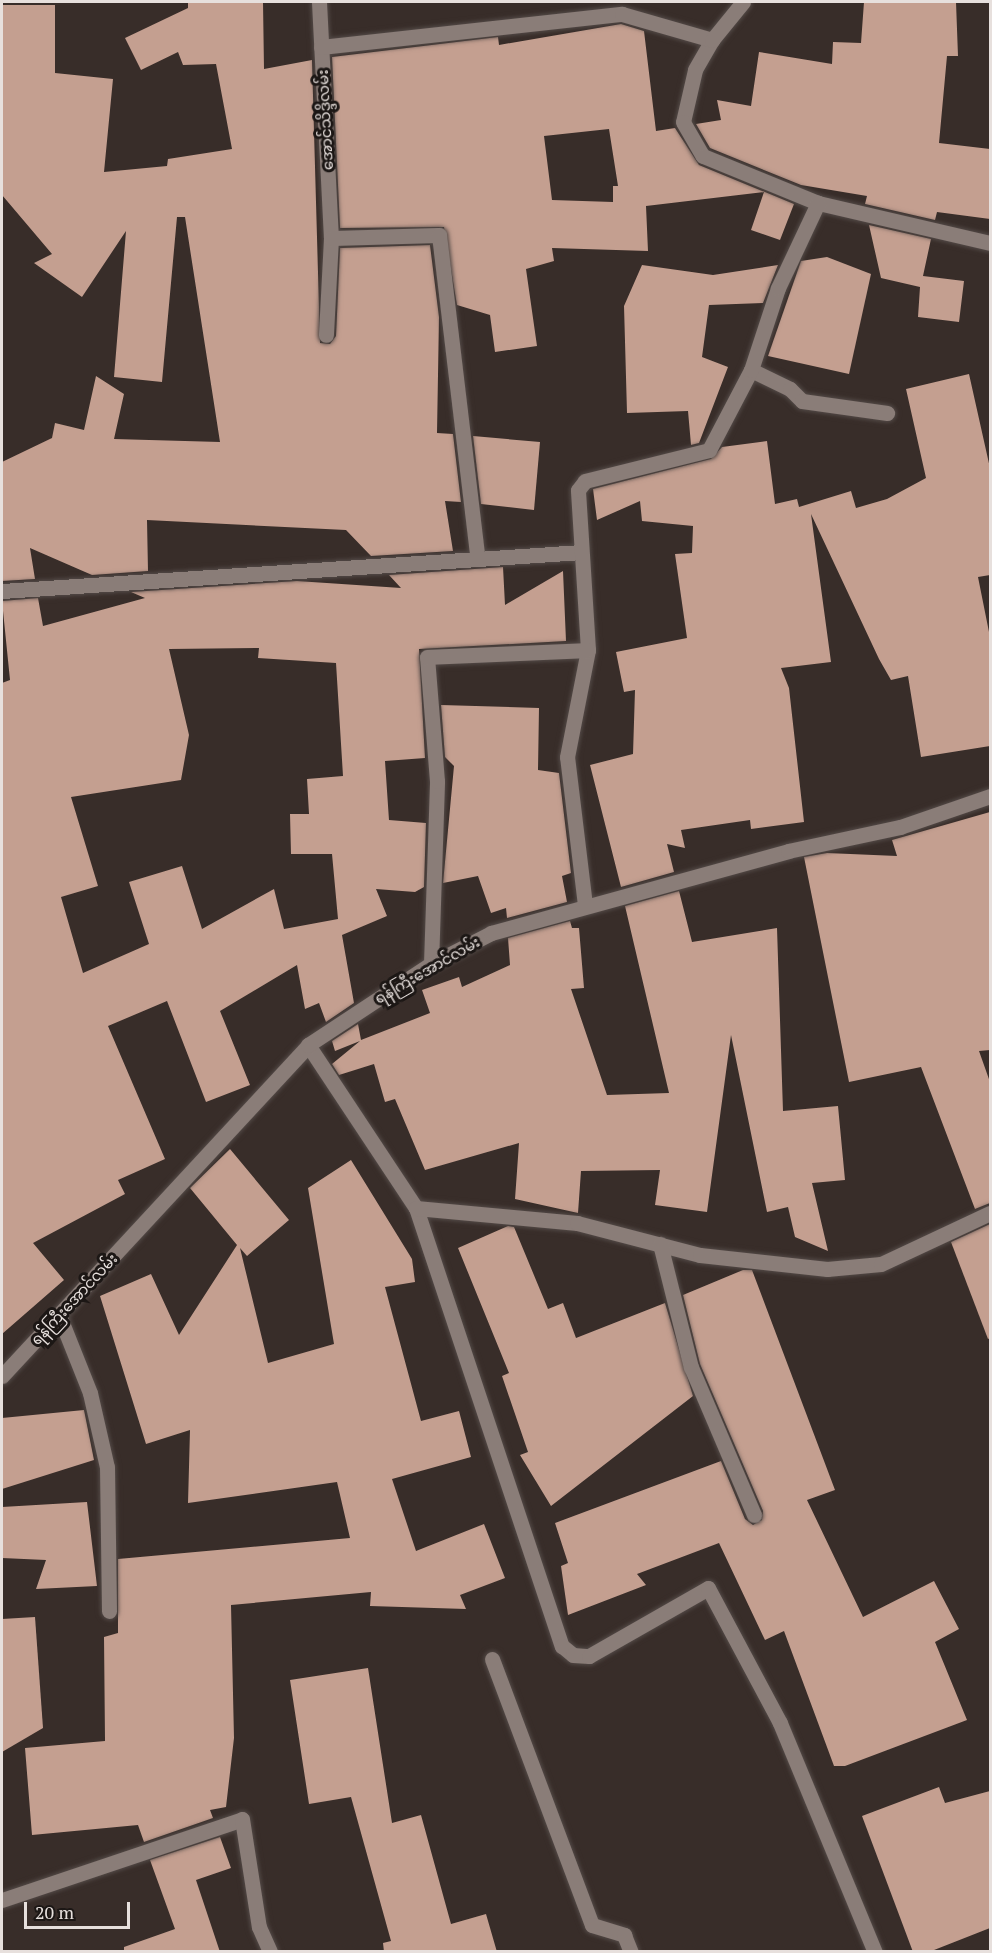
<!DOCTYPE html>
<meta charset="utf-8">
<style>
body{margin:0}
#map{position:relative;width:992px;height:1953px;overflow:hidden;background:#382d29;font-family:"PT Serif","Noto Sans Myanmar",serif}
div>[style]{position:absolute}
.building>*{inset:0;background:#c49f90}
.roads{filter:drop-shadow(0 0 2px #534a47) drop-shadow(0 0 2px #534a47)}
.minor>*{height:15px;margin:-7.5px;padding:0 7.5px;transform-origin:7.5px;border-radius:7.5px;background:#8a7d78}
span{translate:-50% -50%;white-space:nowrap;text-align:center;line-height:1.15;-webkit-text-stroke:6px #1c1715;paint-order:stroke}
.street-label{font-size:15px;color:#e7e0dd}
.frame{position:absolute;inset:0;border:3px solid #e7e0dd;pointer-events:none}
.scale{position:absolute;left:24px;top:1902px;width:106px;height:27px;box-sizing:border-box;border:3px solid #e7e0dd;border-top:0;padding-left:8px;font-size:18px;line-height:21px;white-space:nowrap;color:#e7e0dd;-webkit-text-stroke:4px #1c1715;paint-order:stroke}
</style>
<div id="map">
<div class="building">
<div style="clip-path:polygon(188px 2px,263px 2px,264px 69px,312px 60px,320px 343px,330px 344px,336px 336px,340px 248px,430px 245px,439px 317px,437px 433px,453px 434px,461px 502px,445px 501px,453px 551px,371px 556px,346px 530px,147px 520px,148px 571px,92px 575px,30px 548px,35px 579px,2px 581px,2px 462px,52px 438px,55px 423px,84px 430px,96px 376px,124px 394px,114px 439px,220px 442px,185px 217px,177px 217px,162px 382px,114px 377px,126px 231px,82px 297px,34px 263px,52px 254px,2px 195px,2px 5px,55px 5px,55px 73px,113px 79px,104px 172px,167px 166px,168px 159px,232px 149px,216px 64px,183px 65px,178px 52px,141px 70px,125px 38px,188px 8px)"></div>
<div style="clip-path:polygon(864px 2px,956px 2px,958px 56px,947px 56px,939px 143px,990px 149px,990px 219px,937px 212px,935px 220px,865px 204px,867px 196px,801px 185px,710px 148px,696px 124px,721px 120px,717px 100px,751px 106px,759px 52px,832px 64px,833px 42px,861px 43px)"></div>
<div style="clip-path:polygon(evenodd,621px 24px,644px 31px,656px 131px,675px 128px,699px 165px,794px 204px,780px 240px,751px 230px,764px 192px,646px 206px,648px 251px,552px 248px,554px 261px,526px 269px,537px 346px,495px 352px,490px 315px,457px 305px,444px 227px,340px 228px,332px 57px,498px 37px,499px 45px,621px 24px,609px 129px,618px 186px,613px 186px,613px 202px,552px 200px,544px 136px,609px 129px)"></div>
<div style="clip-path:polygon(869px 225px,931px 239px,923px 276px,964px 281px,959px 322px,918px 317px,920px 287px,881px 278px)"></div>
<div style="clip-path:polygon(827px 257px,871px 274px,849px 374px,768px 356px,801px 261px)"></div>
<div style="clip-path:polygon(642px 265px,713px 275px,778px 265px,763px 303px,709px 305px,702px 357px,728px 367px,699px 443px,691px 445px,688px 411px,627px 413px,624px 306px)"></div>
<div style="clip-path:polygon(969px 374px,990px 468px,990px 575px,978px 577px,990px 637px,990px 746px,921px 757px,908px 676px,891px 680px,879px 659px,811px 514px,831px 662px,781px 668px,789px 688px,804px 822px,751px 829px,750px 820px,681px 830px,685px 848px,667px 844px,674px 872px,621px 887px,590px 765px,633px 754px,635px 690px,624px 692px,616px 652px,687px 638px,675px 554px,692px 553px,693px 526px,642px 521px,640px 501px,597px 520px,593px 489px,711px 459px,722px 447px,767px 441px,775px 504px,797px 499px,799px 507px,851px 491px,856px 508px,887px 499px,926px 478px,906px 389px)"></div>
<div style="clip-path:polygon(473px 436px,540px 442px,534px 510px,481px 504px)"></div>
<div style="clip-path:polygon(evenodd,503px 567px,505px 605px,563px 571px,566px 641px,419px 649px,425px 758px,385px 761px,389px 820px,426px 823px,424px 887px,415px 892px,376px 889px,387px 916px,342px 935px,354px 1003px,326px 1022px,319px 1003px,305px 1009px,297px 965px,220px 1011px,250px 1085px,206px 1102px,167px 1001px,108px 1026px,165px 1159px,118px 1180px,125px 1194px,33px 1243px,64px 1280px,2px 1334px,2px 683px,10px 680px,2px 601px,38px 598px,43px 626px,145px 598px,131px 592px,297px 581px,401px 588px,389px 575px,503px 567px,259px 648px,258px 658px,336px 663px,343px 776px,307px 779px,309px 814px,290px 814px,291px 854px,332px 854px,338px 919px,284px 929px,274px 889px,202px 929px,182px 866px,129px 882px,149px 944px,83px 973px,61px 897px,98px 886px,71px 797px,181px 780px,189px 735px,169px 649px,259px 648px)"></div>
<div style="clip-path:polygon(441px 705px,539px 708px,538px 770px,559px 773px,571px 873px,562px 876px,567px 902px,507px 918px,506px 908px,491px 913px,478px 876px,443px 883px,454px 766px,445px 757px)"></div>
<div style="clip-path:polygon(990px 812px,990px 1050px,979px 1051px,990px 1082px,990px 1203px,975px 1209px,921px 1067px,849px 1082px,804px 857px,827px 853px,897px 856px,892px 840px)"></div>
<div style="clip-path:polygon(679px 891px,692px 942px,777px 928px,783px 1111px,838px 1106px,845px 1180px,812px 1183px,828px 1251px,795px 1237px,788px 1207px,767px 1212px,731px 1035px,707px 1212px,655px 1205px,660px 1170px,581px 1171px,578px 1213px,515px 1199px,519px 1143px,425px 1170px,395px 1099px,385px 1102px,374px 1064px,339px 1075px,332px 1064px,360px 1041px,335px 1051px,332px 1041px,358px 1024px,361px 1040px,430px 1013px,422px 990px,459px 977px,462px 987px,510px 965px,508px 938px,570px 921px,572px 928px,579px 928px,584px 988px,571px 989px,607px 1095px,669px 1093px,625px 906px)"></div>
<div style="clip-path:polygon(230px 1149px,289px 1220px,247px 1256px,240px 1248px,268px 1363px,334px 1344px,308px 1188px,351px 1160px,412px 1259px,415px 1282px,385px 1287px,421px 1421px,459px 1411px,471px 1457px,392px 1479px,416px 1551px,484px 1524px,505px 1578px,460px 1595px,466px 1609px,370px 1606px,371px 1592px,231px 1605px,234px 1738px,226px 1807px,210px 1810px,213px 1818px,144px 1842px,138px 1825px,32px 1835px,25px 1748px,105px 1741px,104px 1637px,118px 1633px,118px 1559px,350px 1538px,337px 1482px,188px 1503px,190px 1430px,146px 1444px,100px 1296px,151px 1274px,179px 1335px,237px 1245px,190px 1188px)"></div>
<div style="clip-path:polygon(990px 1224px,990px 1338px,988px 1339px,951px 1242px)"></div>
<div style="clip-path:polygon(508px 1226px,514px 1227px,548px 1309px,563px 1303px,576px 1338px,665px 1303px,693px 1396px,551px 1506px,520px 1455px,528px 1452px,502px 1376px,509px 1373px,458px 1248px)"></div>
<div style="clip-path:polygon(743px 1270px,752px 1270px,835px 1490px,807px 1500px,863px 1617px,934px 1581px,959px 1629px,935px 1642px,967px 1720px,845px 1766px,834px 1766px,784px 1631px,765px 1640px,719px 1543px,637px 1574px,646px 1585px,568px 1615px,561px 1566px,568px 1563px,555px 1523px,721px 1461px,745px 1519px,753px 1525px,762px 1520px,763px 1511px,700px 1364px,683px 1295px)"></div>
<div style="clip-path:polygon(84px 1410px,94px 1460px,2px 1489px,2px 1418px)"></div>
<div style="clip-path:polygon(87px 1502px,97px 1586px,36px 1589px,46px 1560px,2px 1558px,2px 1507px)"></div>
<div style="clip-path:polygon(35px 1617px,43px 1728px,2px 1752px,2px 1619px)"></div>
<div style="clip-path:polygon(368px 1668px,392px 1823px,421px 1815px,451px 1924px,486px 1914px,497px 1952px,384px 1952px,383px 1943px,391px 1941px,351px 1797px,309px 1804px,290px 1680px)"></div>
<div style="clip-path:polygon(939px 1787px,945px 1803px,990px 1791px,990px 1928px,929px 1952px,913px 1952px,862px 1816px)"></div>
<div style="clip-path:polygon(220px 1837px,231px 1868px,196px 1880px,220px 1952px,124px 1952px,124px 1947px,175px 1929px,150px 1860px)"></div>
</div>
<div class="roads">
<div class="minor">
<div style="left:319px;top:2px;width:236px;rotate:87.1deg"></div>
<div style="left:331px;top:238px;width:97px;rotate:93deg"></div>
<div style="left:712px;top:40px;width:34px;rotate:120deg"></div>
<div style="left:695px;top:70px;width:53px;rotate:103deg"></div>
<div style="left:683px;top:122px;width:39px;rotate:60deg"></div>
<div style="left:703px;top:156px;width:124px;rotate:22.2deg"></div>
<div style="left:818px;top:203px;width:177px;rotate:13.1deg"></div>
<div style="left:321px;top:47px;width:303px;rotate:-6.3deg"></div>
<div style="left:622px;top:14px;width:94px;rotate:16.1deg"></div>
<div style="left:712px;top:40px;width:49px;rotate:-50.8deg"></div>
<div style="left:331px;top:238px;width:108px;rotate:-1.6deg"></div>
<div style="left:439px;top:235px;width:322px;rotate:83.2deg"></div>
<div style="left:751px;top:370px;width:43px;rotate:26deg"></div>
<div style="left:790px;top:389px;width:17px;rotate:45deg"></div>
<div style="left:802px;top:401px;width:86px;rotate:8deg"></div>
<div style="left:2px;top:591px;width:580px;rotate:-3.85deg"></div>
<div style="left:585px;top:905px;width:149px;rotate:-96.9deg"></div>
<div style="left:567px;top:757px;width:109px;rotate:-78.9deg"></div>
<div style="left:588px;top:650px;width:160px;rotate:-93.6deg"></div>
<div style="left:578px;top:490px;width:11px;rotate:-52deg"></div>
<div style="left:585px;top:481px;width:128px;rotate:-14deg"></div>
<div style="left:709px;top:450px;width:90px;rotate:-62.3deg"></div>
<div style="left:751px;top:370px;width:86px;rotate:-71.8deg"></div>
<div style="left:778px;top:288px;width:94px;rotate:-64.8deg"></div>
<div style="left:431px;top:964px;width:183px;rotate:-88.1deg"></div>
<div style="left:437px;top:781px;width:124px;rotate:-94.6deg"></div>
<div style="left:427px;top:657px;width:161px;rotate:-2.5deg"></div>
<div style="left:308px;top:1045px;width:196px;rotate:56.5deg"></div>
<div style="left:416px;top:1208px;width:462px;rotate:71.6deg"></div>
<div style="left:562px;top:1646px;width:14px;rotate:39deg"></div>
<div style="left:573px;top:1655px;width:16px;rotate:4deg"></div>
<div style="left:589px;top:1656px;width:137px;rotate:-29.7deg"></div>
<div style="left:708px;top:1588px;width:153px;rotate:61.9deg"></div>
<div style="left:780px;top:1723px;width:248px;rotate:67.5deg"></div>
<div style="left:416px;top:1208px;width:162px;rotate:5.3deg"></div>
<div style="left:577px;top:1223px;width:127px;rotate:14.6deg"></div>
<div style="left:700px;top:1255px;width:128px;rotate:6.3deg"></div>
<div style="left:827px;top:1269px;width:54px;rotate:-5.3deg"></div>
<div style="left:881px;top:1264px;width:120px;rotate:-25.1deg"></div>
<div style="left:660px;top:1244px;width:127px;rotate:75.9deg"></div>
<div style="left:691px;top:1367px;width:161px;rotate:66.9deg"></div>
<div style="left:59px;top:1315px;width:84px;rotate:68.3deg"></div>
<div style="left:90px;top:1393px;width:76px;rotate:77.1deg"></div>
<div style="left:107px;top:1467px;width:144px;rotate:89.2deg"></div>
<div style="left:2px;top:1376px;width:451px;rotate:-47.2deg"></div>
<div style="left:308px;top:1045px;width:147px;rotate:-33.4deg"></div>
<div style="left:431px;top:964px;width:68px;rotate:-27.3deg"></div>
<div style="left:491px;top:933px;width:308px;rotate:-15.4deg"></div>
<div style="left:788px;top:851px;width:115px;rotate:-12.1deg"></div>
<div style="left:900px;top:827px;width:95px;rotate:-19deg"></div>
<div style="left:492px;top:1659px;width:284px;rotate:69.4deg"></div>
<div style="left:592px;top:1925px;width:34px;rotate:17deg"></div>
<div style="left:624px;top:1935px;width:18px;rotate:68deg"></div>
<div style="left:2px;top:1900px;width:253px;rotate:-18.6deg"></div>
<div style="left:242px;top:1819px;width:109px;rotate:81.1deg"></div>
<div style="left:259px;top:1927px;width:27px;rotate:66deg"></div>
</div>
</div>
<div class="street-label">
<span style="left:325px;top:120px;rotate:-93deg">အောင်သိဒ္ဒိလမ်း</span>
<span style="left:427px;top:970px;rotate:-30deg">ရန်ကြီးအောင်လမ်း</span>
<span style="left:74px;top:1299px;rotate:-47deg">ရန်ကြီးအောင်လမ်း</span>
</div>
<div class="frame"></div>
<div class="scale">20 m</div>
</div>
